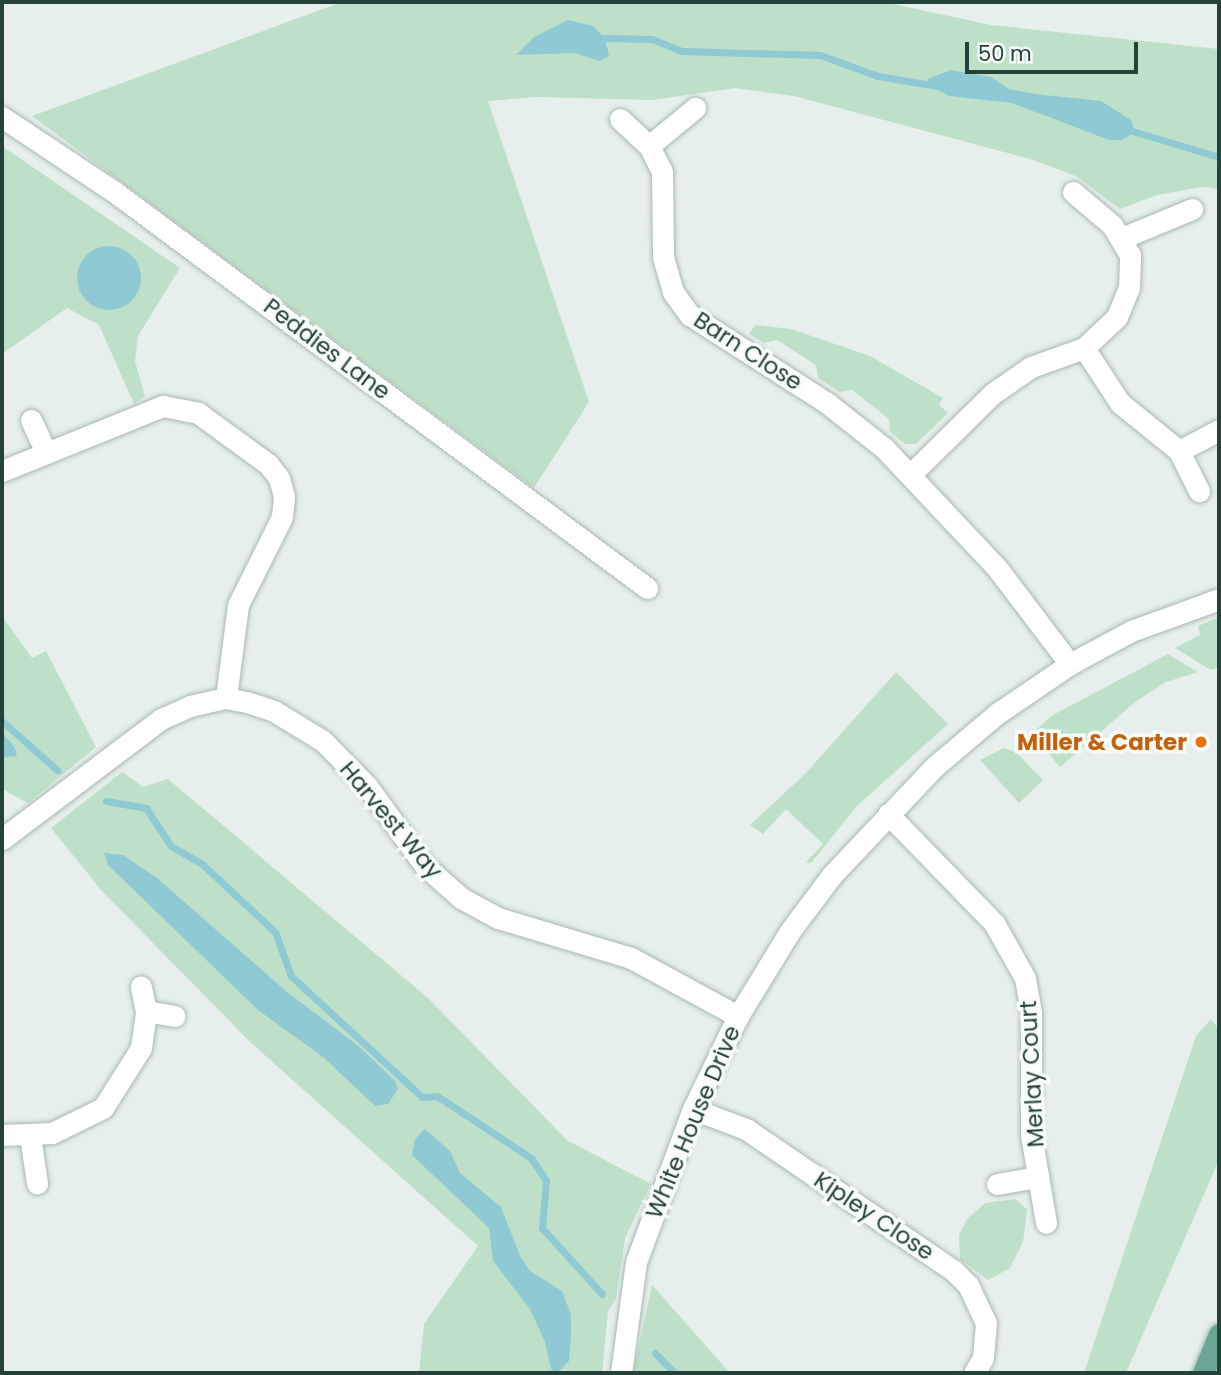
<!DOCTYPE html>
<style>
body{margin:0}
#map{position:relative;width:1221px;height:1375px;overflow:hidden;background:#e6efeb;font-family:Poppins,sans-serif}
div>[style]{position:absolute}
.green>*{inset:0;background:#bfe0c8}
.water>*{inset:0;background:#8ec9d4}
.round{border-radius:50%}
.stream>*{height:7px;margin:-3.5px;padding:0 3.5px;transform-origin:3.5px;border-radius:3.5px;background:#8ec9d4}
.roads{filter:drop-shadow(0 0 2px #a8b8b2) drop-shadow(0 0 2px #a8b8b2)}
.minor>*{height:21px;margin:-10.5px;padding:0 10.5px;transform-origin:10.5px;border-radius:10.5px;background:#fff}
.major>*{height:21px;margin:-10.5px;padding:0 10.5px;transform-origin:10.5px;border-radius:10.5px;background:#6aa596}
.dots>*{width:19px;height:19px;translate:-50% -50%;box-sizing:border-box;border:4px solid #f7fbf9;border-radius:50%}
span{translate:-50% -50%;white-space:nowrap;text-align:center;line-height:1.15;-webkit-text-stroke:7px #f7fbf9;paint-order:stroke}
.street-label{font-size:23px;color:#24423a}
.food-label{font-size:23px;color:#c56008;font-weight:700}
.right{translate:-100% -50%;text-align:right}
.frame{position:absolute;inset:0;border:4px solid #24423a;pointer-events:none}
.scale{position:absolute;left:965px;top:42px;width:173px;height:32px;box-sizing:border-box;border:4px solid #24423a;border-top:0;padding-left:9px;font-size:21px;line-height:24px;white-space:nowrap;color:#24423a;-webkit-text-stroke:5px #f7fbf9;paint-order:stroke}
</style>
<div id="map">
<div class="green">
<div style="clip-path:polygon(342px 2px,884px 2px,991px 25px,1219px 49px,1219px 189px,1202px 187px,1157px 195px,1120px 209px,1076px 176px,1030px 159px,794px 96px,735px 88px,652px 100px,537px 97px,488px 101px,589px 402px,534px 488px,32px 116px)"></div>
<div style="clip-path:polygon(2px 146px,180px 268px,138px 336px,135px 361px,145px 396px,134px 404px,99px 325px,67px 308px,2px 354px)"></div>
<div style="clip-path:polygon(755px 325px,791px 329px,870px 356px,943px 398px,939px 405px,948px 413px,916px 444px,905px 444px,890px 432px,889px 419px,852px 390px,840px 392px,818px 378px,816px 365px,777px 340px,764px 343px,749px 334px)"></div>
<div style="clip-path:polygon(2px 616px,32px 658px,46px 651px,96px 747px,28px 803px,2px 789px)"></div>
<div style="clip-path:polygon(1219px 617px,1219px 667px,1211px 670px,1175px 648px,1200px 635px,1198px 626px)"></div>
<div style="clip-path:polygon(1168px 654px,1198px 672px,1166px 682px,1135px 702px,1060px 767px,1035px 737px,1036px 730px,1051px 716px)"></div>
<div style="clip-path:polygon(896px 672px,948px 724px,857px 806px,811px 863px,806px 862px,823px 844px,786px 809px,763px 834px,750px 825px,805px 774px)"></div>
<div style="clip-path:polygon(1004px 748px,1016px 752px,1043px 780px,1019px 803px,980px 760px)"></div>
<div style="clip-path:polygon(122px 772px,143px 787px,168px 779px,428px 998px,568px 1141px,651px 1184px,625px 1238px,616px 1299px,608px 1311px,602px 1373px,419px 1373px,424px 1324px,478px 1246px,250px 1042px,102px 891px,51px 828px)"></div>
<div style="clip-path:polygon(1211px 1019px,1219px 1029px,1219px 1160px,1126px 1373px,1084px 1373px,1196px 1036px)"></div>
<div style="clip-path:polygon(1015px 1199px,1027px 1209px,1023px 1242px,1010px 1268px,988px 1280px,960px 1259px,959px 1235px,967px 1219px,985px 1203px)"></div>
<div style="clip-path:polygon(652px 1285px,730px 1373px,633px 1373px)"></div>
</div>
<div class="water">
<div style="clip-path:polygon(568px 20px,593px 26px,605px 38px,609px 56px,600px 61px,574px 53px,516px 55px,534px 37px)"></div>
<div style="clip-path:polygon(950px 70px,991px 77px,1009px 89px,1035px 94px,1101px 101px,1131px 120px,1135px 132px,1122px 140px,1109px 140px,1012px 103px,949px 96px,928px 85px,928px 79px)"></div>
<div class="round" style="left:77px;top:246px;width:64px;height:64px"></div>
<div style="clip-path:polygon(2px 732px,15px 748px,17px 756px,2px 757px)"></div>
<div style="clip-path:polygon(104px 853px,123px 855px,157px 878px,287px 992px,360px 1047px,395px 1081px,398px 1089px,388px 1104px,375px 1106px,323px 1057px,258px 1010px,108px 865px)"></div>
<div style="clip-path:polygon(425px 1129px,450px 1151px,460px 1173px,501px 1207px,520px 1256px,530px 1271px,562px 1291px,571px 1315px,571px 1337px,569px 1361px,557px 1373px,551px 1369px,545px 1342px,530px 1309px,493px 1261px,489px 1228px,412px 1155px,415px 1139px)"></div>
</div>
<div class="stream">
<div style="left:605px;top:38px;width:47px;rotate:1.2deg"></div>
<div style="left:652px;top:39px;width:32px;rotate:22deg"></div>
<div style="left:682px;top:51px;width:138px;rotate:1.7deg"></div>
<div style="left:820px;top:55px;width:62px;rotate:19.9deg"></div>
<div style="left:878px;top:76px;width:60px;rotate:9.6deg"></div>
<div style="left:1129px;top:130px;width:94px;rotate:16.7deg"></div>
<div style="left:2px;top:721px;width:74px;rotate:41.7deg"></div>
<div style="left:106px;top:801px;width:41px;rotate:9.9deg"></div>
<div style="left:146px;top:808px;width:45px;rotate:56.7deg"></div>
<div style="left:171px;top:846px;width:34px;rotate:30deg"></div>
<div style="left:201px;top:863px;width:101px;rotate:43deg"></div>
<div style="left:275px;top:932px;width:47px;rotate:70deg"></div>
<div style="left:291px;top:976px;width:178px;rotate:42.7deg"></div>
<div style="left:422px;top:1097px;width:15px;rotate:-4deg"></div>
<div style="left:437px;top:1096px;width:113px;rotate:33.4deg"></div>
<div style="left:531px;top:1158px;width:27px;rotate:56deg"></div>
<div style="left:546px;top:1180px;width:48px;rotate:94.8deg"></div>
<div style="left:542px;top:1228px;width:89px;rotate:47.7deg"></div>
<div style="left:655px;top:1353px;width:28px;rotate:46deg"></div>
</div>
<div class="roads">
<div class="minor">
<div style="left:2px;top:117px;width:137px;rotate:33.7deg"></div>
<div style="left:116px;top:193px;width:662px;rotate:36.64deg"></div>
<div style="left:620px;top:119px;width:40px;rotate:43deg"></div>
<div style="left:649px;top:146px;width:28px;rotate:63deg"></div>
<div style="left:662px;top:171px;width:86px;rotate:89.3deg"></div>
<div style="left:663px;top:257px;width:36px;rotate:74deg"></div>
<div style="left:673px;top:292px;width:29px;rotate:54deg"></div>
<div style="left:690px;top:315px;width:163px;rotate:32.7deg"></div>
<div style="left:827px;top:403px;width:73px;rotate:38.3deg"></div>
<div style="left:884px;top:448px;width:165px;rotate:46.7deg"></div>
<div style="left:997px;top:568px;width:121px;rotate:52.8deg"></div>
<div style="left:649px;top:146px;width:60px;rotate:-39.6deg"></div>
<div style="left:1122px;top:238px;width:76px;rotate:-22.5deg"></div>
<div style="left:1084px;top:348px;width:66px;rotate:56.8deg"></div>
<div style="left:1120px;top:403px;width:76px;rotate:39.1deg"></div>
<div style="left:1179px;top:451px;width:45px;rotate:63.4deg"></div>
<div style="left:31px;top:420px;width:35px;rotate:65deg"></div>
<div style="left:1179px;top:451px;width:45px;rotate:-27.7deg"></div>
<div style="left:2px;top:471px;width:174px;rotate:-22deg"></div>
<div style="left:163px;top:406px;width:36px;rotate:11deg"></div>
<div style="left:198px;top:413px;width:87px;rotate:36.1deg"></div>
<div style="left:268px;top:464px;width:18px;rotate:52deg"></div>
<div style="left:279px;top:478px;width:20px;rotate:75deg"></div>
<div style="left:284px;top:497px;width:20px;rotate:96deg"></div>
<div style="left:282px;top:517px;width:98px;rotate:116.6deg"></div>
<div style="left:238px;top:605px;width:94px;rotate:97.4deg"></div>
<div style="left:911px;top:474px;width:114px;rotate:-44.6deg"></div>
<div style="left:992px;top:394px;width:47px;rotate:-34.7deg"></div>
<div style="left:1031px;top:367px;width:56px;rotate:-19.7deg"></div>
<div style="left:1084px;top:348px;width:45px;rotate:-43.2deg"></div>
<div style="left:1117px;top:317px;width:31px;rotate:-68deg"></div>
<div style="left:1129px;top:288px;width:33px;rotate:-88deg"></div>
<div style="left:1130px;top:255px;width:35px;rotate:-121deg"></div>
<div style="left:1112px;top:225px;width:51px;rotate:-139.8deg"></div>
<div style="left:888px;top:814px;width:152px;rotate:45.8deg"></div>
<div style="left:994px;top:923px;width:63px;rotate:60.6deg"></div>
<div style="left:1025px;top:978px;width:36px;rotate:80deg"></div>
<div style="left:1031px;top:1013px;width:122px;rotate:90deg"></div>
<div style="left:1031px;top:1135px;width:89px;rotate:80.3deg"></div>
<div style="left:2px;top:839px;width:199px;rotate:-37deg"></div>
<div style="left:161px;top:719px;width:32px;rotate:-24deg"></div>
<div style="left:190px;top:706px;width:37px;rotate:-13deg"></div>
<div style="left:226px;top:698px;width:21px;rotate:11deg"></div>
<div style="left:247px;top:702px;width:28px;rotate:18deg"></div>
<div style="left:274px;top:711px;width:57px;rotate:31.5deg"></div>
<div style="left:323px;top:741px;width:63px;rotate:45.6deg"></div>
<div style="left:367px;top:786px;width:99px;rotate:54.1deg"></div>
<div style="left:425px;top:866px;width:48px;rotate:41.6deg"></div>
<div style="left:461px;top:898px;width:42px;rotate:28.4deg"></div>
<div style="left:498px;top:918px;width:139px;rotate:16.7deg"></div>
<div style="left:631px;top:958px;width:122px;rotate:28.5deg"></div>
<div style="left:146px;top:1011px;width:29px;rotate:10deg"></div>
<div style="left:693px;top:1109px;width:57px;rotate:20.7deg"></div>
<div style="left:746px;top:1129px;width:250px;rotate:34.3deg"></div>
<div style="left:953px;top:1270px;width:21px;rotate:45deg"></div>
<div style="left:968px;top:1285px;width:42px;rotate:64.7deg"></div>
<div style="left:986px;top:1323px;width:35px;rotate:95deg"></div>
<div style="left:983px;top:1358px;width:17px;rotate:121deg"></div>
<div style="left:2px;top:1135px;width:50px;rotate:-2.3deg"></div>
<div style="left:52px;top:1133px;width:57px;rotate:-26.1deg"></div>
<div style="left:103px;top:1108px;width:71px;rotate:-57.7deg"></div>
<div style="left:141px;top:1048px;width:37px;rotate:-82deg"></div>
<div style="left:146px;top:1011px;width:25px;rotate:-102deg"></div>
<div style="left:30px;top:1136px;width:48px;rotate:81.5deg"></div>
<div style="left:997px;top:1184px;width:42px;rotate:-9.7deg"></div>
<div style="left:621px;top:1373px;width:112px;rotate:-82.3deg"></div>
<div style="left:636px;top:1262px;width:163px;rotate:-69.6deg"></div>
<div style="left:693px;top:1109px;width:103px;rotate:-64.2deg"></div>
<div style="left:738px;top:1016px;width:100px;rotate:-58.5deg"></div>
<div style="left:790px;top:931px;width:70px;rotate:-53.1deg"></div>
<div style="left:832px;top:875px;width:149px;rotate:-46.6deg"></div>
<div style="left:934px;top:767px;width:84px;rotate:-40.2deg"></div>
<div style="left:998px;top:713px;width:87px;rotate:-34.2deg"></div>
<div style="left:1070px;top:664px;width:69px;rotate:-28.4deg"></div>
<div style="left:1131px;top:631px;width:94px;rotate:-20deg"></div>
</div>
<div class="major">
<div style="left:1203px;top:1373px;width:42px;rotate:-67.7deg"></div>
</div>
</div>
<div class="dots">
<div style="left:1201px;top:742px;background:#e8710a"></div>
</div>
<div class="street-label">
<span style="left:327px;top:349px;rotate:37deg">Peddies Lane</span>
<span style="left:748px;top:351px;rotate:33deg">Barn Close</span>
<span style="left:391px;top:820px;rotate:50deg">Harvest Way</span>
<span style="left:1032px;top:1074px;rotate:-93deg">Merlay Court</span>
<span style="left:693px;top:1122px;rotate:-67deg">White House Drive</span>
<span style="left:874px;top:1216px;rotate:34deg">Kipley Close</span>
</div>
<div class="food-label">
<span class="right" style="left:1187px;top:742px">Miller &amp; Carter</span>
</div>
<div class="frame"></div>
<div class="scale">50 m</div>
</div>
